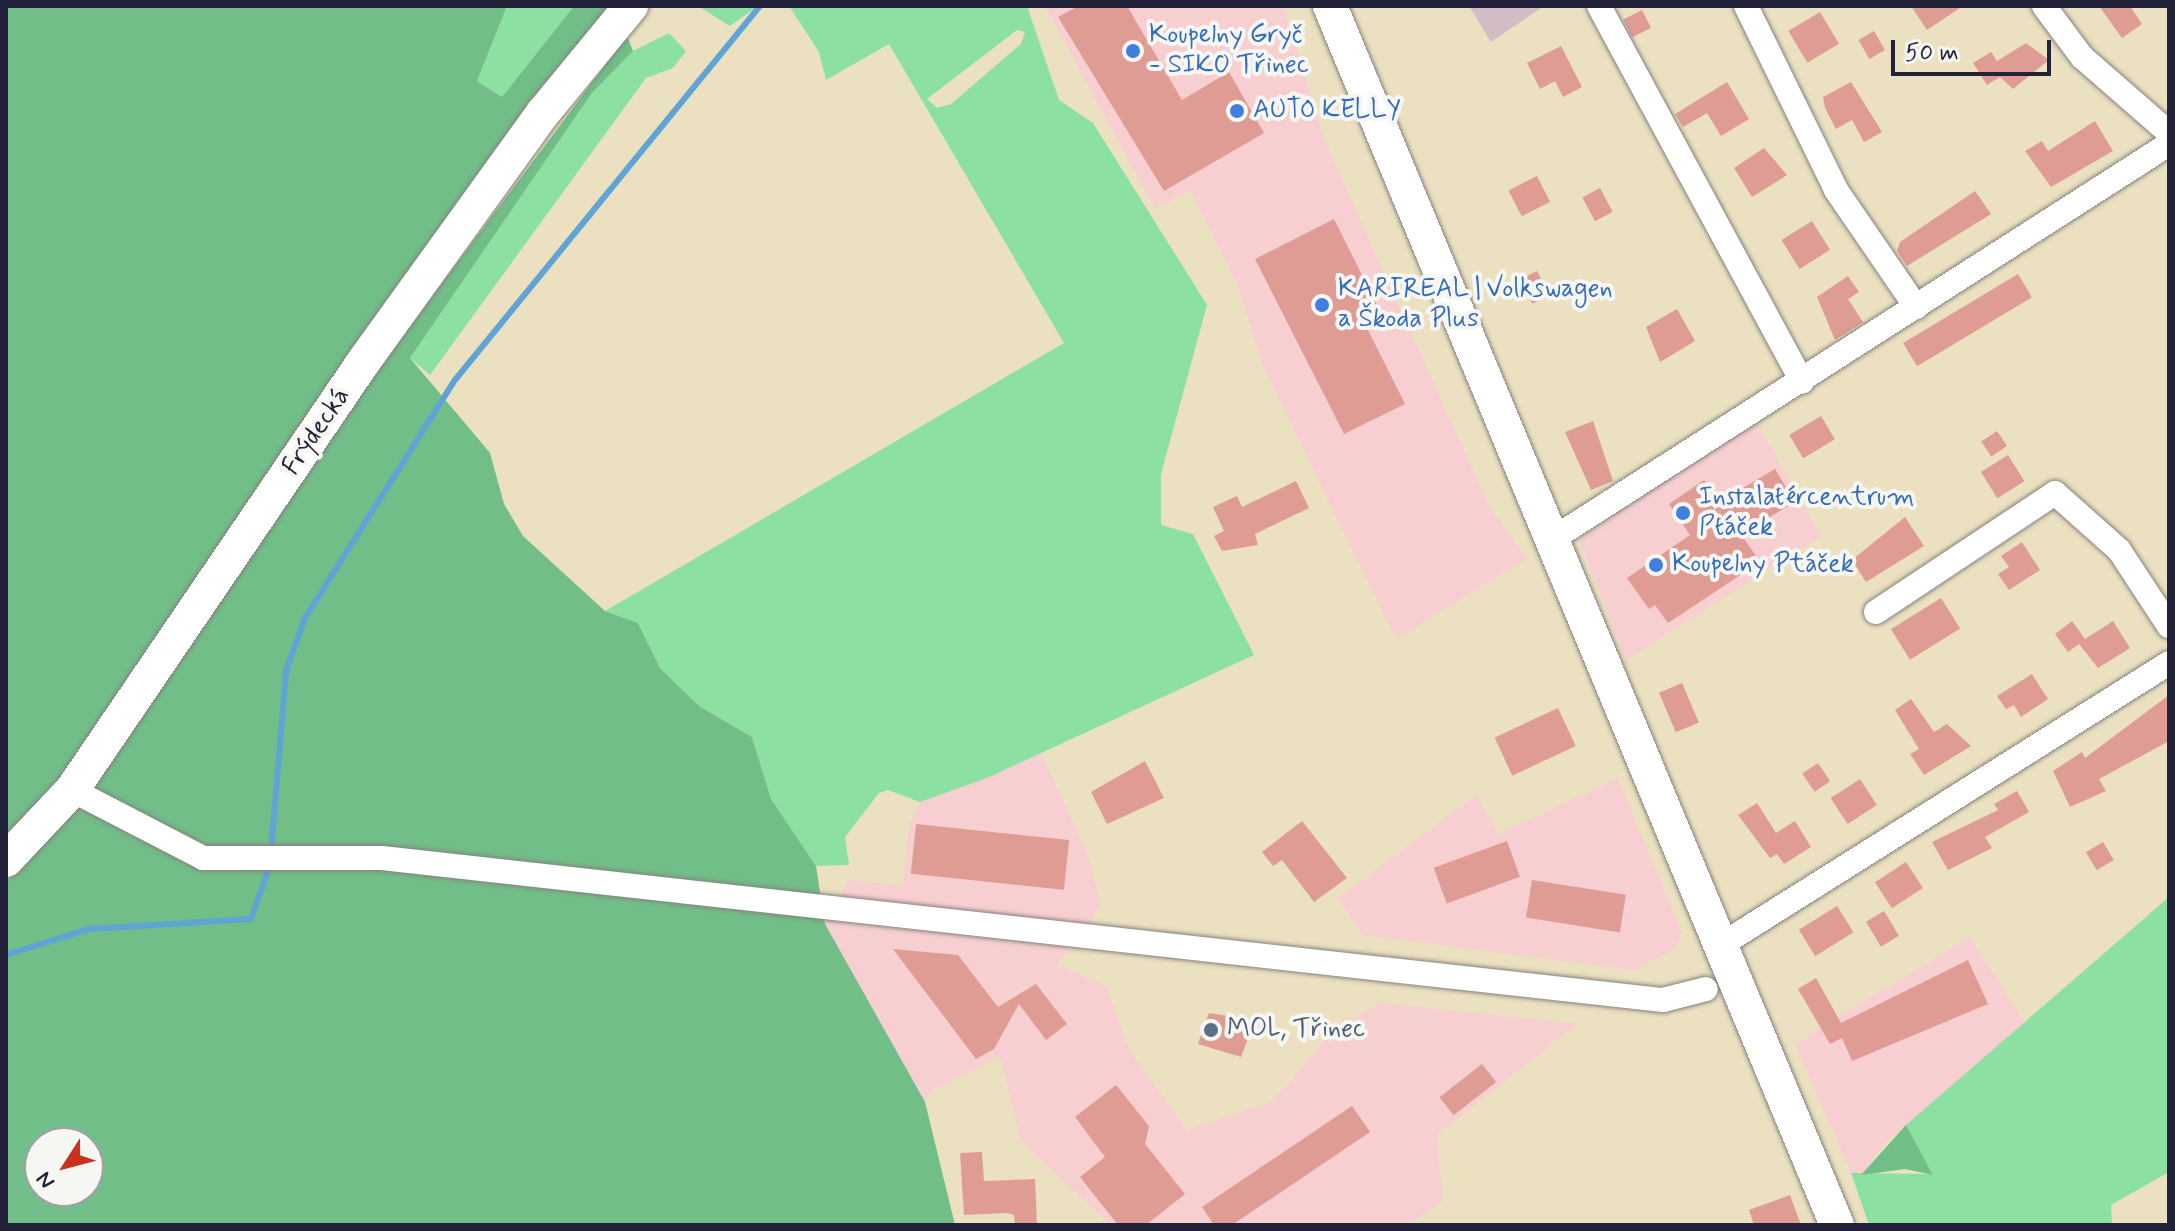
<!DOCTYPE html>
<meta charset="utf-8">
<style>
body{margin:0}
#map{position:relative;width:2175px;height:1231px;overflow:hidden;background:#ebe1c1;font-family:Mynerve,sans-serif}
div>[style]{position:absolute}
.built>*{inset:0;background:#f7cfd1}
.industrial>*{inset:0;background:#d2bdc6}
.green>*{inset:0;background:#8ce0a2}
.forest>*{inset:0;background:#71be88}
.stream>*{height:6px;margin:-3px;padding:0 3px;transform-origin:3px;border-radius:3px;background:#60a3d5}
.building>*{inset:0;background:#de9c95;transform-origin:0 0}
.roads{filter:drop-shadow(0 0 2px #86827e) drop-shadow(0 0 2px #86827e)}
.minor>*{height:24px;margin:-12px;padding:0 12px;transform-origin:12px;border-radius:12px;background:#fff}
.secondary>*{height:34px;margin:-17px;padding:0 17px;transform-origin:17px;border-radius:17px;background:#fff}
.dots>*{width:22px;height:22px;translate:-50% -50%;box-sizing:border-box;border:4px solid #f6f6f2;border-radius:50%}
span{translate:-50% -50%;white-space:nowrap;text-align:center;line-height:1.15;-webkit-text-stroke:8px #f6f6f2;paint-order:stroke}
.shop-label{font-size:26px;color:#366cbe}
.left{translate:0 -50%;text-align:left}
.street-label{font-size:26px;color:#22223b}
.service-label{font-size:26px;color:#4e5e75}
.frame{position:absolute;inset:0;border:8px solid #22223b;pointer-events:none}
.north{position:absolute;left:24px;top:1127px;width:80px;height:80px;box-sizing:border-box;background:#f6f6f2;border:2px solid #a1a1a9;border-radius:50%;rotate:234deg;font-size:22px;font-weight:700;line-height:32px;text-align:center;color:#22223b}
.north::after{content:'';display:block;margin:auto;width:28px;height:36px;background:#c8321e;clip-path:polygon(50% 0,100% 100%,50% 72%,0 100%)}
.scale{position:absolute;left:1891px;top:40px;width:160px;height:36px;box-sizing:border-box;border:4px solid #22223b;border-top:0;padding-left:10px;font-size:24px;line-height:28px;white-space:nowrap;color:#22223b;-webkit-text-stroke:6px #f6f6f2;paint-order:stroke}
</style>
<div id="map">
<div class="built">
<div style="clip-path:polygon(1045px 6px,1283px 6px,1325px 141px,1490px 508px,1527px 559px,1396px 639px,1263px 367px,1239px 289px,1190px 190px,1155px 209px)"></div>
<div style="clip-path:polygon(1755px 420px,1821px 536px,1626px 660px,1579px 540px)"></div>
<div style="clip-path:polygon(1041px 753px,1089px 857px,1101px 906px,1057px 964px,1107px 987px,1129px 1050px,1187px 1130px,1272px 1102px,1334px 1031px,1378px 1003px,1578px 1024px,1437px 1135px,1443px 1201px,1407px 1225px,1110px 1225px,1021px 1141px,1000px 1056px,930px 1091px,925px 1102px,825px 924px,849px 880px,903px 886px,909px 826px,920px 802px)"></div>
<div style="clip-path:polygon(1618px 778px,1682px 933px,1675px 949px,1636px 970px,1363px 935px,1338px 898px,1476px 795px,1499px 834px)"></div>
<div style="clip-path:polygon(1970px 937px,2026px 1025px,1885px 1143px,1861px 1175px,1851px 1173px,1795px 1044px)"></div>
</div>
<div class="industrial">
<div style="clip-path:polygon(1469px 6px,1544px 6px,1491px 42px)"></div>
</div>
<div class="green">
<div style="clip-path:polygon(507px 6px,574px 6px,502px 97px,477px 81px)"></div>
<div style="clip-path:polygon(698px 6px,758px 6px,730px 26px)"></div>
<div style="clip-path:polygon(evenodd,789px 6px,1027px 6px,1059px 100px,1093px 123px,1207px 305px,1161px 474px,1161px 525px,1193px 534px,1254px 655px,987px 778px,920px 802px,888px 790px,879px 793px,845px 837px,849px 865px,816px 866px,771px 799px,752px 737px,699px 706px,660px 668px,638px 623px,605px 611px,1064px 343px,889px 44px,826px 80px,819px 52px,789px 6px,1017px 30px,1025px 32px,1021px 44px,951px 104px,937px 108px,927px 99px,1017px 30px)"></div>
<div style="clip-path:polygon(669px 33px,686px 51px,673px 68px,646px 78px,430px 375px,410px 358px,592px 93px,633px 51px)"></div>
<div style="clip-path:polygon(2169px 897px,2169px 1172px,2111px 1205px,2112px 1225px,1869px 1225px,1851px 1173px,1932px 1174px,1906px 1125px)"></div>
</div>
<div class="forest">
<div style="clip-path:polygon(6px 6px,507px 6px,477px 81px,502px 97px,574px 6px,610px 6px,60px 780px,6px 838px)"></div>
<div style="clip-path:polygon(evenodd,627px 36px,633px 51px,592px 93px,410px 358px,490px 453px,504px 504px,523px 536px,605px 611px,638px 623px,660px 668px,699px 706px,752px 737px,771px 799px,816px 866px,825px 924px,925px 1102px,955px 1225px,6px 1225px,6px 882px,85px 800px,377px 370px,627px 36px,40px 1143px,88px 1143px,88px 1191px,40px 1191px,40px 1143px)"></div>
<div style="clip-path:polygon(1906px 1125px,1933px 1175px,1905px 1169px,1861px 1175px)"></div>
</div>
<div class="stream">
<div style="left:271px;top:851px;width:181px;rotate:-85.2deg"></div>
<div style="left:286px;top:671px;width:56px;rotate:-70.3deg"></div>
<div style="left:305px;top:618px;width:281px;rotate:-57.8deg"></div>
<div style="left:455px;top:380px;width:483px;rotate:-50.8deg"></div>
<div style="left:6px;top:955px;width:87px;rotate:-17.4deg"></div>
<div style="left:89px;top:929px;width:162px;rotate:-3.5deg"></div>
<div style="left:251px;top:919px;width:60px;rotate:-70.7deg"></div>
</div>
<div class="building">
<div style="clip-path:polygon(1078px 6px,1127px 6px,1182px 100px,1229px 72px,1264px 133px,1164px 191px,1058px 17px)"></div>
<div style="clip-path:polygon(1911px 6px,1963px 6px,1927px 30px)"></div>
<div style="clip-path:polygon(2099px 6px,2130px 6px,2142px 24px,2122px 38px)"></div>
<div style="left:1642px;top:10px;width:20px;height:21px;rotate:63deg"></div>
<div style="left:1820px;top:12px;width:37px;height:37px;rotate:59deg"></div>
<div style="left:1874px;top:31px;width:22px;height:18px;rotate:60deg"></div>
<div style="clip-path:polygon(2026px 43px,2049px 60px,2013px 89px,2000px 77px,1987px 85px,1973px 63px,1991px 52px,1997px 61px)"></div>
<div style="clip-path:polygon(1561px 46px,1582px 87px,1563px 97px,1555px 81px,1540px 89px,1527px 63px)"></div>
<div style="clip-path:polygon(1727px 82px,1749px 119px,1721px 136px,1707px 113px,1683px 127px,1675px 114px)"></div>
<div style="clip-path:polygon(1851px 82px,1882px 132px,1864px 142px,1852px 120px,1836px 129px,1825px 108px,1823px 97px)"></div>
<div style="clip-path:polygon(2095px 121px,2113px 151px,2051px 187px,2025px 151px,2042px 141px,2048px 151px)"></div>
<div style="clip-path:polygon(1764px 148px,1787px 175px,1752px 197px,1734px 168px)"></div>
<div style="left:1537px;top:176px;width:29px;height:32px;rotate:63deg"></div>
<div style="left:1600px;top:188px;width:27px;height:20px;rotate:62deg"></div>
<div style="clip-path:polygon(1975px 191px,1991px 214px,1907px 266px,1897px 251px,1900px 242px)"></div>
<div style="clip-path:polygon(1334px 219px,1379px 309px,1362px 318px,1405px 404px,1344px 434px,1255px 259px)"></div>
<div style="left:1812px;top:221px;width:34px;height:36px;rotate:58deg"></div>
<div style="left:1537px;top:271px;width:27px;height:19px;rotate:63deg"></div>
<div style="left:2018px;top:274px;width:27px;height:134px;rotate:59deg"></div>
<div style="clip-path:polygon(1848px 276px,1859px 292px,1848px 299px,1863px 322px,1835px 340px,1817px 297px)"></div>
<div style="clip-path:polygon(1677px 309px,1695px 341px,1660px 362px,1646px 327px)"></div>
<div style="left:1821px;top:416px;width:27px;height:37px;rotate:59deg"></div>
<div style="clip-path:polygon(1593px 421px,1613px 481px,1591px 490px,1565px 432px)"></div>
<div style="left:1997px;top:431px;width:18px;height:19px;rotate:56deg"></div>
<div style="left:2008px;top:455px;width:31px;height:32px;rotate:58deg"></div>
<div style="clip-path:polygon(1775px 469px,1795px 502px,1741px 534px,1760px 562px,1668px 623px,1655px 605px,1649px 609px,1627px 578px,1690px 535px,1669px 504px,1704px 480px,1719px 502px)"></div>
<div style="clip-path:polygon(1296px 481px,1309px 508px,1255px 534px,1258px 545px,1222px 551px,1214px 536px,1224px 531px,1213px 507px,1237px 496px,1242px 507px)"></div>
<div style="clip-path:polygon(1905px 517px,1924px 546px,1866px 582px,1852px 560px)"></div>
<div style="clip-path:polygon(2022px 542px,2040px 570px,2009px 590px,1998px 574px,2009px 567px,2001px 556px)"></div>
<div style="left:1941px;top:598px;width:36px;height:59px;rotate:58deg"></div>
<div style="clip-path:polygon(2072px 621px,2085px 639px,2113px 621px,2130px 648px,2098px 668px,2079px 644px,2068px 652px,2055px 634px)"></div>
<div style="clip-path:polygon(2032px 674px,2048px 699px,2021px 717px,2014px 705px,2006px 709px,1997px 696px)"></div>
<div style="left:1682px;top:683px;width:43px;height:25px;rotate:67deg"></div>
<div style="clip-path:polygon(2169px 695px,2169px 741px,2099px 779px,2106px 791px,2070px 807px,2053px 771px,2082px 752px,2085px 758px)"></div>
<div style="clip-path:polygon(1911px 699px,1934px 732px,1947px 724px,1971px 746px,1924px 775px,1910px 754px,1919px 749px,1895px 710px)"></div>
<div style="left:1558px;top:708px;width:42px;height:70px;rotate:65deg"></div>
<div style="clip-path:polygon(1145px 761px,1164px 798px,1107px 824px,1091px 792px)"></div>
<div style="left:1818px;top:763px;width:22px;height:19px;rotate:56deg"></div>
<div style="left:1860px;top:779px;width:31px;height:35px;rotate:57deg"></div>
<div style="clip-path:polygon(2017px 791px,2029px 812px,1985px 837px,1992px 848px,1948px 870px,1932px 842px,1998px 810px,1994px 804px)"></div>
<div style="clip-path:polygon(1757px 803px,1776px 833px,1795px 821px,1811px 847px,1784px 864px,1777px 854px,1770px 858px,1738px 815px)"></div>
<div style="clip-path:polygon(1302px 821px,1347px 878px,1314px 902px,1282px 860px,1273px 866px,1262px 852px)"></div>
<div style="left:916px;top:824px;width:154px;height:50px;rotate:6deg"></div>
<div style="left:1507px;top:841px;width:38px;height:78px;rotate:70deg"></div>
<div style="left:2103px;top:842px;width:21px;height:20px;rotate:59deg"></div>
<div style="left:1906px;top:862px;width:31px;height:37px;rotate:57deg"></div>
<div style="left:1532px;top:880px;width:95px;height:38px;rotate:9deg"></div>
<div style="left:1837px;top:906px;width:31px;height:45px;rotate:58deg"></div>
<div style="left:1884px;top:911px;width:29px;height:21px;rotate:59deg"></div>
<div style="clip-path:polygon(893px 949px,958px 955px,998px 1007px,1036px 984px,1067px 1024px,1046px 1040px,1019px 1004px,994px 1049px,976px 1059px)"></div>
<div style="clip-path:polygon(1968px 960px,1988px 1004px,1852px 1061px,1842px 1038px,1830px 1044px,1798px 989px,1816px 978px,1841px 1023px)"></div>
<div style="clip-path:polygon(1209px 1013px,1255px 1020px,1241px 1057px,1198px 1044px)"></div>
<div style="left:1482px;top:1064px;width:23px;height:54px;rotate:52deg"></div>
<div style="clip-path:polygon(1116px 1085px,1149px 1126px,1145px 1144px,1185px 1194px,1146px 1225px,1118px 1225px,1080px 1177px,1105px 1157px,1075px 1117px)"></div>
<div style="clip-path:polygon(1352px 1106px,1370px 1132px,1232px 1225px,1214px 1225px,1202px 1207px)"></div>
<div style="clip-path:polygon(982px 1152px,984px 1181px,1035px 1179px,1037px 1225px,1015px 1225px,1014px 1215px,1006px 1213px,964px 1215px,960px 1153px)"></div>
<div style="clip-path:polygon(1790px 1195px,1801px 1225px,1754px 1225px,1749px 1210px)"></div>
</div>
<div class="roads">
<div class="minor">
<div style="left:1599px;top:6px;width:427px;rotate:61.6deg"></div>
<div style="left:1746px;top:6px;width:205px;rotate:63.9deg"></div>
<div style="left:1836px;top:190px;width:142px;rotate:55.6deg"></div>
<div style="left:2044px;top:6px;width:64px;rotate:53.3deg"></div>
<div style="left:2082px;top:57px;width:116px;rotate:41.1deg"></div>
<div style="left:1551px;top:540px;width:734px;rotate:-32.65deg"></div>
<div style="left:1876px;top:612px;width:215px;rotate:-33.6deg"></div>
<div style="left:2055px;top:493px;width:86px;rotate:41.7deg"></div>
<div style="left:2119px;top:550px;width:91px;rotate:56.7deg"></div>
<div style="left:72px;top:790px;width:148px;rotate:27.4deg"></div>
<div style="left:203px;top:858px;width:179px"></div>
<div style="left:382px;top:858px;width:1289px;rotate:6.33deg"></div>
<div style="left:1663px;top:1000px;width:44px;rotate:-14.3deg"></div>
<div style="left:1721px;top:945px;width:529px;rotate:-32.19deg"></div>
</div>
<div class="secondary">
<div style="left:1330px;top:6px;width:1320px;rotate:67.42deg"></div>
<div style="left:6px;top:860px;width:96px;rotate:-46.7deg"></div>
<div style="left:72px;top:790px;width:519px;rotate:-55.76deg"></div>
<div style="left:364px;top:361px;width:306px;rotate:-54.2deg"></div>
<div style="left:543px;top:113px;width:139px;rotate:-50.6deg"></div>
</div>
</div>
<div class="dots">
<div style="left:1133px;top:51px;background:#3f7fe0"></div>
<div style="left:1237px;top:111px;background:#3f7fe0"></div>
<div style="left:1322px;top:305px;background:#3f7fe0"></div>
<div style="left:1683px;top:513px;background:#3f7fe0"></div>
<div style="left:1656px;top:565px;background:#3f7fe0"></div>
<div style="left:1211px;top:1030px;background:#5c6f8a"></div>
</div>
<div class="shop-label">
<span class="left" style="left:1149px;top:51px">Koupelny Gryč<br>- SIKO Třinec</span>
<span class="left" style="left:1253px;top:111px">AUTO KELLY</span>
<span class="left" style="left:1338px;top:305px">KARIREAL | Volkswagen<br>a Škoda Plus</span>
<span class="left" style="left:1699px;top:513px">Instalatércentrum<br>Ptáček</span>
<span class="left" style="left:1672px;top:565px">Koupelny Ptáček</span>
</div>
<div class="street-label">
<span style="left:317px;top:432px;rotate:-56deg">Frýdecká</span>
</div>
<div class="service-label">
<span class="left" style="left:1227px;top:1030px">MOL, Třinec</span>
</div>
<div class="frame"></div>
<div class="north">N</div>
<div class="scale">50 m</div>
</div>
